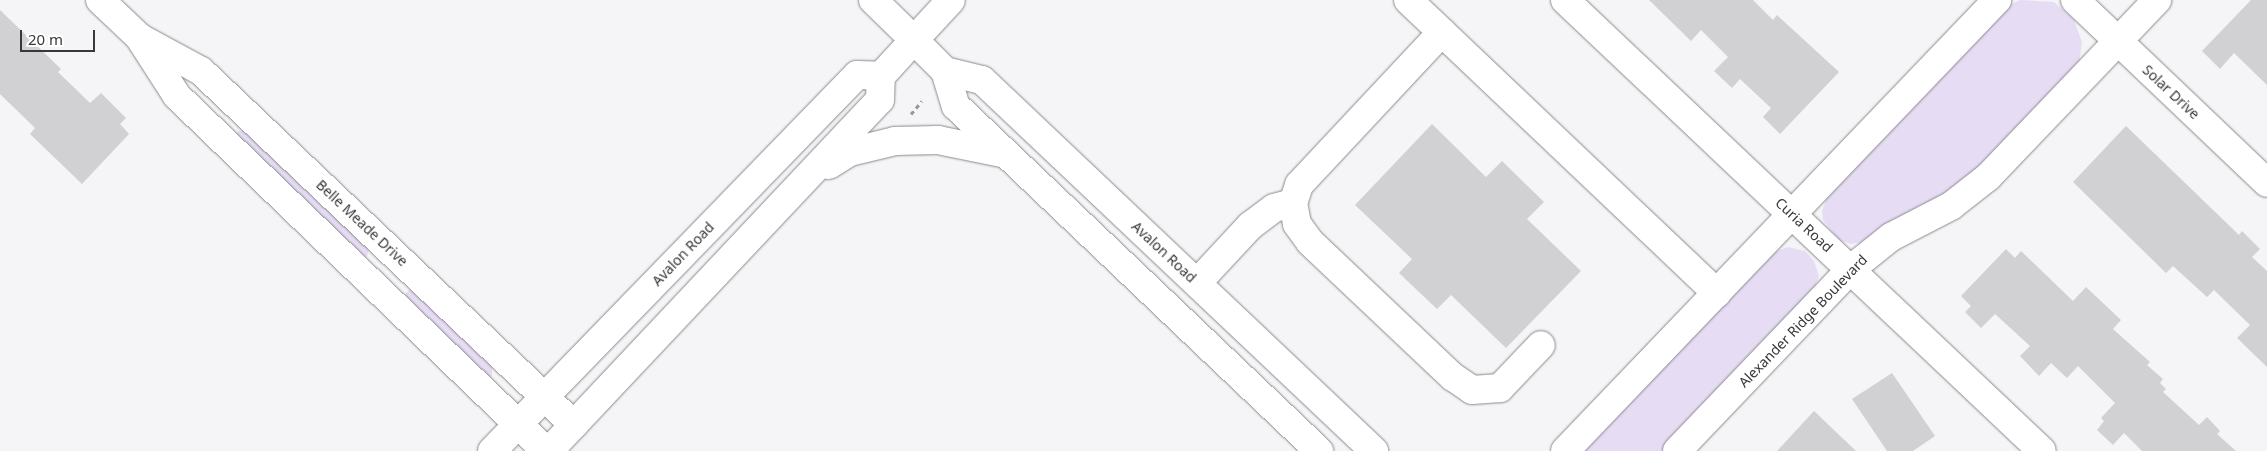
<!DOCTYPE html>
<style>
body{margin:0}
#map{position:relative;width:2267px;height:451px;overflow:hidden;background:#f5f4f7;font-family:"Noto Sans",sans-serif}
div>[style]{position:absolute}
.green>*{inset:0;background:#e6dcf4}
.building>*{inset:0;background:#d1d0d3}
.path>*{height:3px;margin-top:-1.5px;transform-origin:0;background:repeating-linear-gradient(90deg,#969597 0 4px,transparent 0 8px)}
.roads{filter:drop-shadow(0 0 1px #8b898c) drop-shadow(0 0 1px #8b898c)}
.minor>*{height:28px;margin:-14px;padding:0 14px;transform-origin:14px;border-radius:14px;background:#fff}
.major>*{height:28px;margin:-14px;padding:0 14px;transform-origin:14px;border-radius:14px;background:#fff}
span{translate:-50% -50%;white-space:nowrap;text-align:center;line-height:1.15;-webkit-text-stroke:4px #fff;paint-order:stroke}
.street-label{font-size:14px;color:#383839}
.scale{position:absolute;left:20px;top:30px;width:75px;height:22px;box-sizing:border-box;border:2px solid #383839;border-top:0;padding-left:6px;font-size:15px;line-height:18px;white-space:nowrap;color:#383839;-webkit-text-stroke:4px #fff;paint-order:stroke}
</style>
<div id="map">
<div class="green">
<div style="clip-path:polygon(2020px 0,2054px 2px,2074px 20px,2082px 42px,2079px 64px,1983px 167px,1953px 192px,1862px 242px,1851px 244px,1839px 240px,1823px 220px,1822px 211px,1828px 195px,2009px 5px)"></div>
<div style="clip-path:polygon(239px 131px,244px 131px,362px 241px,369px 249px,367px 256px,361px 259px,235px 134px)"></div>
<div style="clip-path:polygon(1788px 247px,1805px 251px,1814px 261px,1819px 276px,1813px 292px,1662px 451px,1583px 451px,1772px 253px)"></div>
<div style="clip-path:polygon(409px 290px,414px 291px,492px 366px,492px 376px,487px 378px,403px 297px)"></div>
</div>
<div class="building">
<div style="clip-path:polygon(1649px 0,1753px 0,1773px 20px,1777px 15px,1839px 72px,1780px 134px,1763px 117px,1771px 108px,1740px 79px,1732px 88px,1714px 71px,1728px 57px,1701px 30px,1691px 41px)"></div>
<div style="clip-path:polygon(2251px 0,2267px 0,2267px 85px,2234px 53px,2220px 69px,2202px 51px)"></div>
<div style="clip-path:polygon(0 10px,61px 69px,58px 72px,90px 103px,101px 93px,126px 118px,120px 124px,129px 134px,82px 184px,30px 134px,35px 128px,0 94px)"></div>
<div style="clip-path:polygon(1432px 124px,1486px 177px,1502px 161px,1544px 202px,1527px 219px,1581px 271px,1506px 348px,1451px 295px,1437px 309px,1399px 273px,1412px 259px,1355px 205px)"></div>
<div style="clip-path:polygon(2126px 126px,2239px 235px,2242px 231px,2260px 249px,2252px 257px,2267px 271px,2267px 367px,2237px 338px,2250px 325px,2214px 290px,2207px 297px,2173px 266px,2166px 273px,2073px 182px)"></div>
<div style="clip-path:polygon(2006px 249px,2015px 258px,2021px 251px,2073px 301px,2086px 287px,2121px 320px,2113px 329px,2150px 362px,2147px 365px,2163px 379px,2160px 383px,2166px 389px,2163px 392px,2199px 425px,2207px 417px,2220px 431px,2217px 434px,2236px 451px,2142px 451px,2124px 433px,2113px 445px,2097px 430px,2104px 421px,2101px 418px,2115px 403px,2078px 366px,2067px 378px,2051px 363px,2039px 376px,2020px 356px,2030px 346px,1995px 314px,1981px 328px,1965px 312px,1971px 306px,1961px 296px)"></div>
<div style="clip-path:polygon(1892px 373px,1935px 436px,1913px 451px,1887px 451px,1852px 399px)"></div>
<div style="clip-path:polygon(1814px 411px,1856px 451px,1777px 451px)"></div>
</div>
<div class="path">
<div style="left:911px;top:114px;width:17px;rotate:-50deg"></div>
</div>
<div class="roads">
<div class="minor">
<div style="left:100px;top:0;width:54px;rotate:43.5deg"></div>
<div style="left:139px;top:37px;width:70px;rotate:57.2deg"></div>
<div style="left:177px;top:96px;width:512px;rotate:43.89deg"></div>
<div style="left:873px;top:0;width:57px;rotate:44.3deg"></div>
<div style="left:914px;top:40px;width:54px;rotate:-47.2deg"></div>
<div style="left:1408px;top:0;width:426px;rotate:43.5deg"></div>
<div style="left:1565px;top:0;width:656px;rotate:43.4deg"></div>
<div style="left:2075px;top:0;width:265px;rotate:43.6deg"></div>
<div style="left:1442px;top:32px;width:209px;rotate:133.1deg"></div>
<div style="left:1299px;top:185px;width:19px;rotate:108deg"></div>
<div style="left:1293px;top:203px;width:21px;rotate:79deg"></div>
<div style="left:1297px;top:224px;width:22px;rotate:54deg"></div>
<div style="left:1310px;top:242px;width:197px;rotate:43.4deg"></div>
<div style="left:1453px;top:377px;width:23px;rotate:34deg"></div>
<div style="left:1472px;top:390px;width:28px;rotate:-4deg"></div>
<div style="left:1500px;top:388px;width:59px;rotate:-46.4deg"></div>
<div style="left:142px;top:39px;width:67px;rotate:28.5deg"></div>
<div style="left:201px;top:71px;width:514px;rotate:43.5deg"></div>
<div style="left:1197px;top:283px;width:78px;rotate:-47.1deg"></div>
<div style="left:1250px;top:226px;width:30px;rotate:-37deg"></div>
<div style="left:1274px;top:208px;width:20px;rotate:-15deg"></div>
<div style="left:1565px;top:451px;width:625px;rotate:-46.23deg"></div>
<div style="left:1677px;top:451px;width:252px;rotate:-46.3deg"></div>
<div style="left:1851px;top:269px;width:51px;rotate:-38.7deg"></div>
<div style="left:1891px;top:237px;width:68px;rotate:-27.3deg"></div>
<div style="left:1951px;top:206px;width:47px;rotate:-38.1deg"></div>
<div style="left:1988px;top:177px;width:245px;rotate:-46.3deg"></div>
</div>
<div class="major">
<div style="left:945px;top:71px;width:38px;rotate:14deg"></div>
<div style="left:982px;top:80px;width:540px;rotate:43.42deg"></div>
<div style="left:829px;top:165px;width:25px;rotate:-32deg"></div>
<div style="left:850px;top:152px;width:46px;rotate:-13.7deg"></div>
<div style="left:895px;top:141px;width:43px;rotate:-1.3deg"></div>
<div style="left:938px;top:140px;width:70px;rotate:11.5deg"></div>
<div style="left:492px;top:451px;width:524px;rotate:-45.85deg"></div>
<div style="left:857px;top:75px;width:24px;rotate:2deg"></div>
<div style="left:549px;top:451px;width:482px;rotate:-46.7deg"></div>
<div style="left:880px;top:100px;width:24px;rotate:-88deg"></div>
<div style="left:881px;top:76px;width:49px;rotate:-47.5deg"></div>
<div style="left:914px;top:40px;width:44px;rotate:45deg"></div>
<div style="left:945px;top:71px;width:37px;rotate:73deg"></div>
<div style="left:956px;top:106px;width:501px;rotate:43.54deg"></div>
</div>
</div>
<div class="street-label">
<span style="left:2171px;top:92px;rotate:43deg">Solar Drive</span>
<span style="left:362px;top:223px;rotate:43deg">Belle Meade Drive</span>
<span style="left:1804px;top:225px;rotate:43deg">Curia Road</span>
<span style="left:1164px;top:252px;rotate:43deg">Avalon Road</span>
<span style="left:683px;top:254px;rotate:-46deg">Avalon Road</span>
<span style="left:1803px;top:321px;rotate:-46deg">Alexander Ridge Boulevard</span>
</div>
<div class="scale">20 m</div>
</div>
